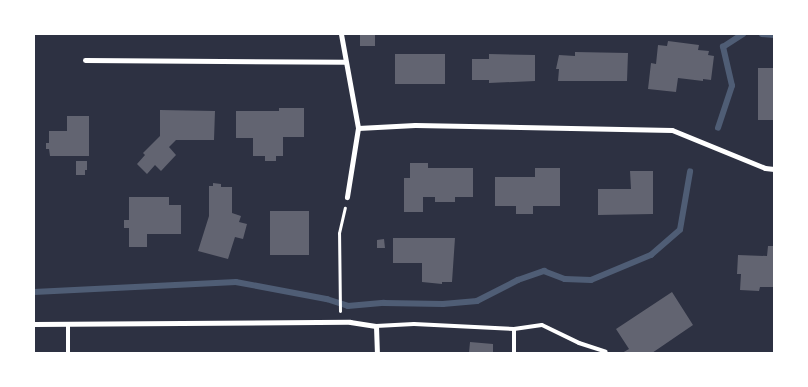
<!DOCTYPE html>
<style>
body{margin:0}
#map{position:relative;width:808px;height:387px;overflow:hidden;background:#2d3142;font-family:"Noto Serif",serif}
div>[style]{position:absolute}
.stream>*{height:5.5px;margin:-2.75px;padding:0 2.75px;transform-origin:2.75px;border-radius:2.75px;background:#4f5d75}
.building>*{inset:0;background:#626471;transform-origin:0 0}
.path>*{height:3px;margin:-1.5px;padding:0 1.5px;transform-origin:1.5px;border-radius:1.5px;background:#fff}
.service>*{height:4px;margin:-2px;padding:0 2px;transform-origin:2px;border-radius:2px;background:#fff}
.minor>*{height:5px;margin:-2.5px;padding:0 2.5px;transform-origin:2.5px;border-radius:2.5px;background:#fff}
span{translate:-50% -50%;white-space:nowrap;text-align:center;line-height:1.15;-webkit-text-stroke:4px #fff;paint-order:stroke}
.frame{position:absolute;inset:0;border:35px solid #fff;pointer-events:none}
</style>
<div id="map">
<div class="stream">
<div style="left:762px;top:34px;width:12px;rotate:5deg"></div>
<div style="left:718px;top:128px;width:44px;rotate:-71.6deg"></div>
<div style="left:732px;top:86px;width:40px;rotate:-103deg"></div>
<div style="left:723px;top:47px;width:24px;rotate:-33deg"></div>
<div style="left:34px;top:292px;width:202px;rotate:-2.8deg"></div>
<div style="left:236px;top:282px;width:93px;rotate:10.6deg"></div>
<div style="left:327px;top:299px;width:22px;rotate:18deg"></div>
<div style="left:348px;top:306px;width:36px;rotate:-5deg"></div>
<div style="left:384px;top:303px;width:59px;rotate:1deg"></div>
<div style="left:443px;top:304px;width:34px;rotate:-5deg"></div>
<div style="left:477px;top:301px;width:46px;rotate:-27.1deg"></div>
<div style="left:518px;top:280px;width:28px;rotate:-19deg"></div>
<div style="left:544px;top:271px;width:22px;rotate:21deg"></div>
<div style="left:565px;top:279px;width:26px;rotate:2deg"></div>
<div style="left:591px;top:280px;width:65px;rotate:-22.6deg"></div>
<div style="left:651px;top:255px;width:38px;rotate:-41deg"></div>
<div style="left:680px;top:230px;width:59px;rotate:-80.2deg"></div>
</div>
<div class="building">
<div style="left:360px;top:34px;width:15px;height:12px"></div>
<div style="clip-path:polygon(668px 41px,699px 45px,698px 50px,709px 51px,708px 55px,714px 56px,711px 80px,703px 79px,703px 81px,678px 78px,676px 92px,648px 89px,651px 63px,656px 64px,658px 45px,667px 46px)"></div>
<div style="clip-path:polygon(575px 52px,628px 53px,627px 81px,558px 81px,559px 69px,556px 69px,559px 55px,575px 56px)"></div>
<div style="left:395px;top:54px;width:50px;height:30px"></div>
<div style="clip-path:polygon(489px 54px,535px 55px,535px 81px,489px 83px,489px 80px,472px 80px,472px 59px,489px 59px)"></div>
<div style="left:758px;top:68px;width:16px;height:52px"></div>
<div style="clip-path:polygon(279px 108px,304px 108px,304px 137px,283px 137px,283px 156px,276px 156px,276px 161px,265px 161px,265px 156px,253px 156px,253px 138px,236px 138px,236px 111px,279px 111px)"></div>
<div style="clip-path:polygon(160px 110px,215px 111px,214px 140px,176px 140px,169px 147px,176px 155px,161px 171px,155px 165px,147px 174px,137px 164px,145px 155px,143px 153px,160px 136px)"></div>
<div style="clip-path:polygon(67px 116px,89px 116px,89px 156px,50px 156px,49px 149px,46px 149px,46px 143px,49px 143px,49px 131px,67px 131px)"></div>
<div style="clip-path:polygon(76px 161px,87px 161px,87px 170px,85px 170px,85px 175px,76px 175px)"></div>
<div style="clip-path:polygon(410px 163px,428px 163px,428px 168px,473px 168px,473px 197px,455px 197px,455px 202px,435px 202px,435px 197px,423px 197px,423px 212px,404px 212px,404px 178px,410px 178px)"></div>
<div style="clip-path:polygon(535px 168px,560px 168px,560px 206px,533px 206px,533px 214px,516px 214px,516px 206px,495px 206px,495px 177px,535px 177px)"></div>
<div style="clip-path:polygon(630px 171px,653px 171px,653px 214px,598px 215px,598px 189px,631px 189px)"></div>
<div style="clip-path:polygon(213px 183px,221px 184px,221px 187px,232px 187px,232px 213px,241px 216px,239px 222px,247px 224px,243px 239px,235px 237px,228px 259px,198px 251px,209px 216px,209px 186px,213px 186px)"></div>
<div style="clip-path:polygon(129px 197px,169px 197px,169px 205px,181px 205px,181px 234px,147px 234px,147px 247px,129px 247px,129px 228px,124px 228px,124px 220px,129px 220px)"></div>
<div style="left:270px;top:211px;width:39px;height:44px"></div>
<div style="clip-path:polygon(393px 238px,455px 238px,452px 282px,442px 282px,442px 284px,422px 282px,422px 263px,393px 263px)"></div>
<div style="clip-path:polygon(384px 239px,385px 248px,377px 248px,377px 240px)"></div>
<div style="clip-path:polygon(768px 246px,774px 246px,774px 287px,760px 287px,759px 291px,740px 290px,741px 274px,737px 274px,738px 255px,767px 256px)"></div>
<div style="clip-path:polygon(672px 292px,693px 325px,652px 353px,622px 353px,629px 349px,616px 329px)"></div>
<div style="clip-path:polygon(470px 342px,493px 344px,493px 353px,469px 353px)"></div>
</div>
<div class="path">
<div style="left:340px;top:311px;width:78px;rotate:-90.7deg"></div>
<div style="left:339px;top:233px;width:26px;rotate:-77deg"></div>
</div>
<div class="service">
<div style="left:68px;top:324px;width:29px;rotate:90deg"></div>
<div style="left:376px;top:326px;width:38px;rotate:-3deg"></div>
<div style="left:414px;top:324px;width:100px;rotate:2.9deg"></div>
<div style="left:514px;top:329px;width:24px;rotate:90deg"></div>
<div style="left:514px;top:329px;width:28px;rotate:-8deg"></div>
<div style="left:542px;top:325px;width:41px;rotate:25.9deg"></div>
<div style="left:579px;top:343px;width:28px;rotate:18deg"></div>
</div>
<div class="minor">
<div style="left:341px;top:34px;width:96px;rotate:79.7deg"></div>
<div style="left:358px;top:128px;width:70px;rotate:99.1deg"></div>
<div style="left:85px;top:60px;width:260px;rotate:0.4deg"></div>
<div style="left:358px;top:128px;width:57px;rotate:-3deg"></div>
<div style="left:415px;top:125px;width:257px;rotate:1.1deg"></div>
<div style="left:672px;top:130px;width:100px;rotate:22.2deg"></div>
<div style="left:765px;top:168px;width:9px;rotate:6deg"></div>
<div style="left:34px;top:324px;width:316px;rotate:-0.4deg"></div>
<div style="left:350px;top:322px;width:26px;rotate:9deg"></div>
<div style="left:376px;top:326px;width:27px;rotate:88deg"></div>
</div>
<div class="frame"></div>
</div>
